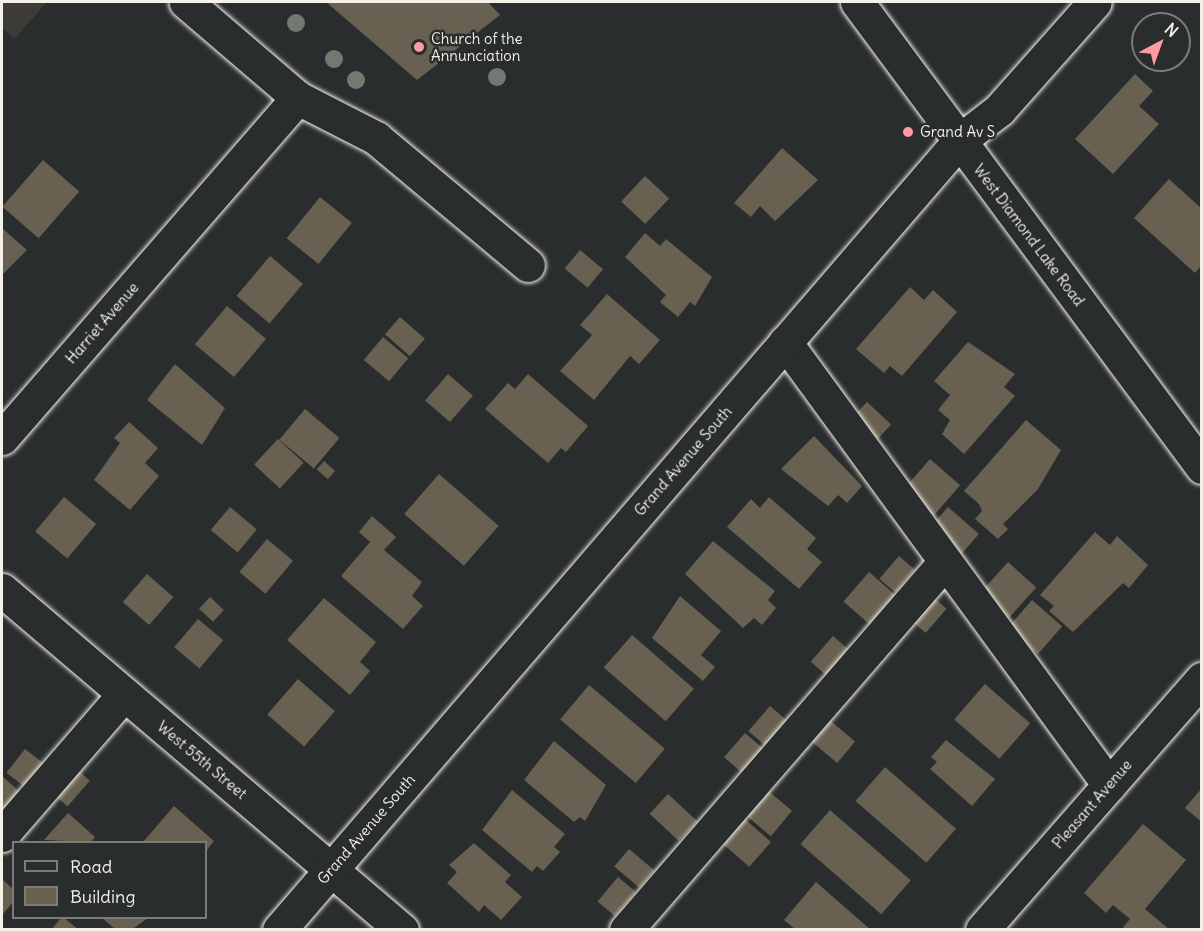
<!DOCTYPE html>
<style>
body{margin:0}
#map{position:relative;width:1203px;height:931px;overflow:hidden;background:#2a2d2e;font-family:Delius,sans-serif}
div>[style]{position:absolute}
.built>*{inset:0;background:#3d3c38}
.building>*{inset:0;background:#686050;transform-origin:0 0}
.roads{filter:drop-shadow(0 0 2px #f4f1e8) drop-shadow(0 0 2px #f4f1e8)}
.minor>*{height:33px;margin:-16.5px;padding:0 16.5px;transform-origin:16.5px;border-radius:16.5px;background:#2a2d2e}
.trees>*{width:18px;height:18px;margin:-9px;border-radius:50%;background:#737870}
.dots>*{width:16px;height:16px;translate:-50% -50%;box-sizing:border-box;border:3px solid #2a2d2e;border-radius:50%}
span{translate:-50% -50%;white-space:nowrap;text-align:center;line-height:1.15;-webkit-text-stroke:5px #2a2d2e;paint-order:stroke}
.poi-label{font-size:15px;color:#f4f1e8}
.left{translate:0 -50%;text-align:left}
.street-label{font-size:15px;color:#f4f1e8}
.frame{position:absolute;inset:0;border:3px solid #f4f1e8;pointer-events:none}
.legend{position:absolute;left:12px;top:841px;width:195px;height:78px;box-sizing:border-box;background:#2a2d2e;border:2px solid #7b7b78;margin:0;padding:8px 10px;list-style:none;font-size:18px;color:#f4f1e8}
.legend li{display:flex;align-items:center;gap:12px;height:30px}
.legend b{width:30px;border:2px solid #7b7b78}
.north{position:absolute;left:1131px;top:12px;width:60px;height:60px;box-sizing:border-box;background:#2a2d2e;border:2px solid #7b7b78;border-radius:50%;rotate:41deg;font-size:16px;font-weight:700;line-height:24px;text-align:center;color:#f4f1e8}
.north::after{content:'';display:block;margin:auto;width:21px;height:27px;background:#ff9aa2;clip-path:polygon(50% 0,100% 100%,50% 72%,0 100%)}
</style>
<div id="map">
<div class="built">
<div style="clip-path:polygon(2px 2px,47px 2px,14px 39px,2px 28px)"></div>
</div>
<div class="building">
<div style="clip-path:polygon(326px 2px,488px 2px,500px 15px,417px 80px)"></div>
<div style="clip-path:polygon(1135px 74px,1153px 91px,1139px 106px,1159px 124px,1113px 174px,1075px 139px)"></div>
<div style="clip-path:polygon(782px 148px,818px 180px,775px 221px,760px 206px,751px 217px,734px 203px)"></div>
<div style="left:43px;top:160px;width:48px;height:62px;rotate:41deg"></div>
<div style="left:645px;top:176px;width:33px;height:35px;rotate:43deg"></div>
<div style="clip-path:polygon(1169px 179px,1202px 209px,1202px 265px,1195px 273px,1134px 218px)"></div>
<div style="left:320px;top:197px;width:41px;height:53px;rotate:39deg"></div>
<div style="clip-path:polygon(2px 228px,27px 250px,2px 275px)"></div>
<div style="clip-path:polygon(645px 233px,660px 246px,666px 239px,712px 277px,695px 306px,690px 302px,678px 317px,660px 302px,666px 295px,625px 257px)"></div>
<div style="left:580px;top:250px;width:30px;height:24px;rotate:40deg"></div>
<div style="left:270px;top:256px;width:43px;height:52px;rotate:40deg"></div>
<div style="clip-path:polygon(910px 287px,924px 300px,933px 290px,957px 312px,902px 376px,890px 366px,884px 373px,856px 349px)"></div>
<div style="clip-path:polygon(607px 294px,660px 340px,639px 364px,630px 356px,594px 400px,560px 371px,592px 335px,580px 325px)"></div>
<div style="left:227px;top:306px;width:51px;height:50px;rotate:40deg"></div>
<div style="left:400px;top:317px;width:33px;height:23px;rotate:41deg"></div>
<div style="left:383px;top:337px;width:33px;height:30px;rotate:40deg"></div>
<div style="clip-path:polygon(968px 342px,1015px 374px,1004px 387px,1015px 396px,964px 454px,942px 434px,950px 420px,938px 410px,950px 395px,934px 381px)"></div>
<div style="clip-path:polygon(175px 364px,225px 408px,202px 445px,147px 400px)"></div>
<div style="left:448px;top:374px;width:33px;height:35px;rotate:41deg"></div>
<div style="clip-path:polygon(528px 374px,588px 426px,566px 452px,561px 448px,548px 463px,485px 409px,508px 383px,515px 389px)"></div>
<div style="left:867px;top:402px;width:33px;height:23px;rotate:43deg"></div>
<div style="left:305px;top:409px;width:45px;height:40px;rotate:40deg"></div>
<div style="clip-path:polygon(1026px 420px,1061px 450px,1038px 489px,1003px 524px,1008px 529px,998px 539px,975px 519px,982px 511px,979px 504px,964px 491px)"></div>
<div style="clip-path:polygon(129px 422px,158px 448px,145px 463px,159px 476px,130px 510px,94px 480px,120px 443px,114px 438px)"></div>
<div style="clip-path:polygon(814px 436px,862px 486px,847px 503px,838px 495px,828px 506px,781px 469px)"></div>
<div style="left:278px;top:439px;width:35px;height:35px;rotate:43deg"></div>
<div style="left:930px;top:459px;width:40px;height:40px;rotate:41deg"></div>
<div style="left:324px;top:461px;width:15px;height:11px;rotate:42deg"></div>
<div style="left:439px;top:474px;width:79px;height:53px;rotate:41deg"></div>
<div style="left:64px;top:497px;width:42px;height:45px;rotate:40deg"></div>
<div style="clip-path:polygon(769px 497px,816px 538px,807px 549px,822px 562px,799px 589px,727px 527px,751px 499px,760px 508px)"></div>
<div style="left:230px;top:507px;width:35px;height:30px;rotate:40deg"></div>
<div style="left:948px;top:507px;width:41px;height:28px;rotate:41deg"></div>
<div style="clip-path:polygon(372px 516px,396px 537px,384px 550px,422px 582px,412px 596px,423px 606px,403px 629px,341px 576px,370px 542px,359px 532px)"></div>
<div style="clip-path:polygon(1095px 532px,1110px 545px,1117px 536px,1148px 565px,1129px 588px,1123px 583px,1073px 632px,1049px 611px,1054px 606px,1040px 595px)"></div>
<div style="left:267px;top:539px;width:34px;height:43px;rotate:40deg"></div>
<div style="clip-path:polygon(713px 541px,775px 591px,768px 600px,776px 608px,762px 625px,754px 618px,743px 628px,685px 574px)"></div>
<div style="left:899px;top:556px;width:21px;height:30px;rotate:41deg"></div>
<div style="left:1008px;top:562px;width:38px;height:41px;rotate:42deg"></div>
<div style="left:869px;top:572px;width:40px;height:39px;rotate:41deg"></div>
<div style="left:147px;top:574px;width:35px;height:37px;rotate:41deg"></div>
<div style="clip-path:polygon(680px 596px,721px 631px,701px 655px,715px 667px,703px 681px,652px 638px)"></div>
<div style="left:210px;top:597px;width:19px;height:16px;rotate:43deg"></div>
<div style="left:933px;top:597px;width:18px;height:32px;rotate:41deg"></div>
<div style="clip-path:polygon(324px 598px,376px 642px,360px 662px,370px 671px,350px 695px,287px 640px)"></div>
<div style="left:1032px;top:600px;width:40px;height:37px;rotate:41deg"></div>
<div style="left:198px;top:619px;width:33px;height:37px;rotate:40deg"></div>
<div style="left:632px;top:635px;width:82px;height:43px;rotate:41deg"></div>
<div style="left:833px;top:636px;width:21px;height:34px;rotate:41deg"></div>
<div style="left:298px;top:679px;width:49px;height:47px;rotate:41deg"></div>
<div style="left:985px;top:684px;width:60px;height:47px;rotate:41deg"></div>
<div style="left:589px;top:685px;width:99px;height:45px;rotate:40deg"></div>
<div style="left:770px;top:706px;width:28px;height:33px;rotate:41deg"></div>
<div style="left:826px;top:717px;width:38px;height:28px;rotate:40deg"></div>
<div style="left:745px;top:733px;width:28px;height:32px;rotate:41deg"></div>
<div style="clip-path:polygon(946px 740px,995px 779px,972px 806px,930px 769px,937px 762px,931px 757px)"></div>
<div style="clip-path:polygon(554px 741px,606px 785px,585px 821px,580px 817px,574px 822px,524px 780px)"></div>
<div style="left:25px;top:749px;width:24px;height:30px;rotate:38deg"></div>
<div style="left:74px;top:767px;width:21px;height:34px;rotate:41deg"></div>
<div style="left:885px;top:767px;width:94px;height:45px;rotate:41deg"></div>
<div style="clip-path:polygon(2px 776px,20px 792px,2px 814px)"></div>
<div style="clip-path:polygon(1202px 788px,1202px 822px,1185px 808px)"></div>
<div style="left:766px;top:789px;width:34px;height:33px;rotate:40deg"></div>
<div style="clip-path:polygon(512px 790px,565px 834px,554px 847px,560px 852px,543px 871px,537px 866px,532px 872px,482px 830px)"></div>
<div style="left:668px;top:794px;width:40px;height:27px;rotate:43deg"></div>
<div style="clip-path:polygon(174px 806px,214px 841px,206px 851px,206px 842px,143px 842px)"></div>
<div style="left:830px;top:810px;width:107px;height:45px;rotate:41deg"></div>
<div style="clip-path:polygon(68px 813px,95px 837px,91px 842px,44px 840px)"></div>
<div style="left:740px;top:815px;width:41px;height:33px;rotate:41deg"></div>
<div style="clip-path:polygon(1143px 824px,1186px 860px,1145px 909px,1170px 930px,1121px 930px,1130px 919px,1113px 905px,1106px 913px,1084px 893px)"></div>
<div style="clip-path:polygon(474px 843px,511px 875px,505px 882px,522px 897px,501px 920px,484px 905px,479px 912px,447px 883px,457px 872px,449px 865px)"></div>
<div style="left:629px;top:849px;width:33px;height:23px;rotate:40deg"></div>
<div style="left:618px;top:877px;width:23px;height:32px;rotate:40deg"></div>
<div style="clip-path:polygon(2px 879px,14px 890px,14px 901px,2px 915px)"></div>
<div style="clip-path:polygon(816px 882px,871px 930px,796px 930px,784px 920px)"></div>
<div style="clip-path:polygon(61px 918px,64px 918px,79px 930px,51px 930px)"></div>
<div style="clip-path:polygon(102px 918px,148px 918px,131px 930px,116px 930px)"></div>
</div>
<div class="roads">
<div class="minor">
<div style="left:857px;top:2px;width:579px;rotate:53.43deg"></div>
<div style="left:298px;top:98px;width:88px;rotate:27.1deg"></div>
<div style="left:376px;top:138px;width:198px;rotate:39.9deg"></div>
<div style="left:785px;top:342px;width:549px;rotate:53.82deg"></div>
<div style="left:2px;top:438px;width:451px;rotate:-49deg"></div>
<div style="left:298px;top:98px;width:148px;rotate:-139.4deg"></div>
<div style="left:2px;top:590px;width:525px;rotate:40.36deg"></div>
<div style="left:2px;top:835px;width:186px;rotate:-49.1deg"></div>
<div style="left:279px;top:930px;width:1042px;rotate:-49.24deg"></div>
<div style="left:959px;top:141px;width:51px;rotate:-37.8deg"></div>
<div style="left:999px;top:110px;width:144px;rotate:-48.4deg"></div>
<div style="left:626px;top:930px;width:486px;rotate:-49.1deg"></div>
<div style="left:982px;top:930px;width:334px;rotate:-48.8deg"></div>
</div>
</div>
<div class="trees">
<div style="left:296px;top:23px"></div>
<div style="left:334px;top:59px"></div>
<div style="left:497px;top:77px"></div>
<div style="left:356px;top:80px"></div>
</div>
<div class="dots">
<div style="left:419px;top:47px;background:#ff9aa2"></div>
<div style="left:908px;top:132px;background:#ff9aa2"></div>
</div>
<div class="poi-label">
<span class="left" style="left:431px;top:47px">Church of the<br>Annunciation</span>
<span class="left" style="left:920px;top:132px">Grand Av S</span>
</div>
<div class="street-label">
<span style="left:1029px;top:235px;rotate:53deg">West Diamond Lake Road</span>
<span style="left:102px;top:323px;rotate:-49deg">Harriet Avenue</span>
<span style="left:683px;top:461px;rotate:-49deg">Grand Avenue South</span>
<span style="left:202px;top:760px;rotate:40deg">West 55th Street</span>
<span style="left:1092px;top:804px;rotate:-49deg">Pleasant Avenue</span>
<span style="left:366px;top:829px;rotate:-49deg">Grand Avenue South</span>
</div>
<div class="frame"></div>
<ul class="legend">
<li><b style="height:8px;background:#2a2d2e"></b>Road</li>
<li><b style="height:16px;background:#686050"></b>Building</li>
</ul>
<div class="north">N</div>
</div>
